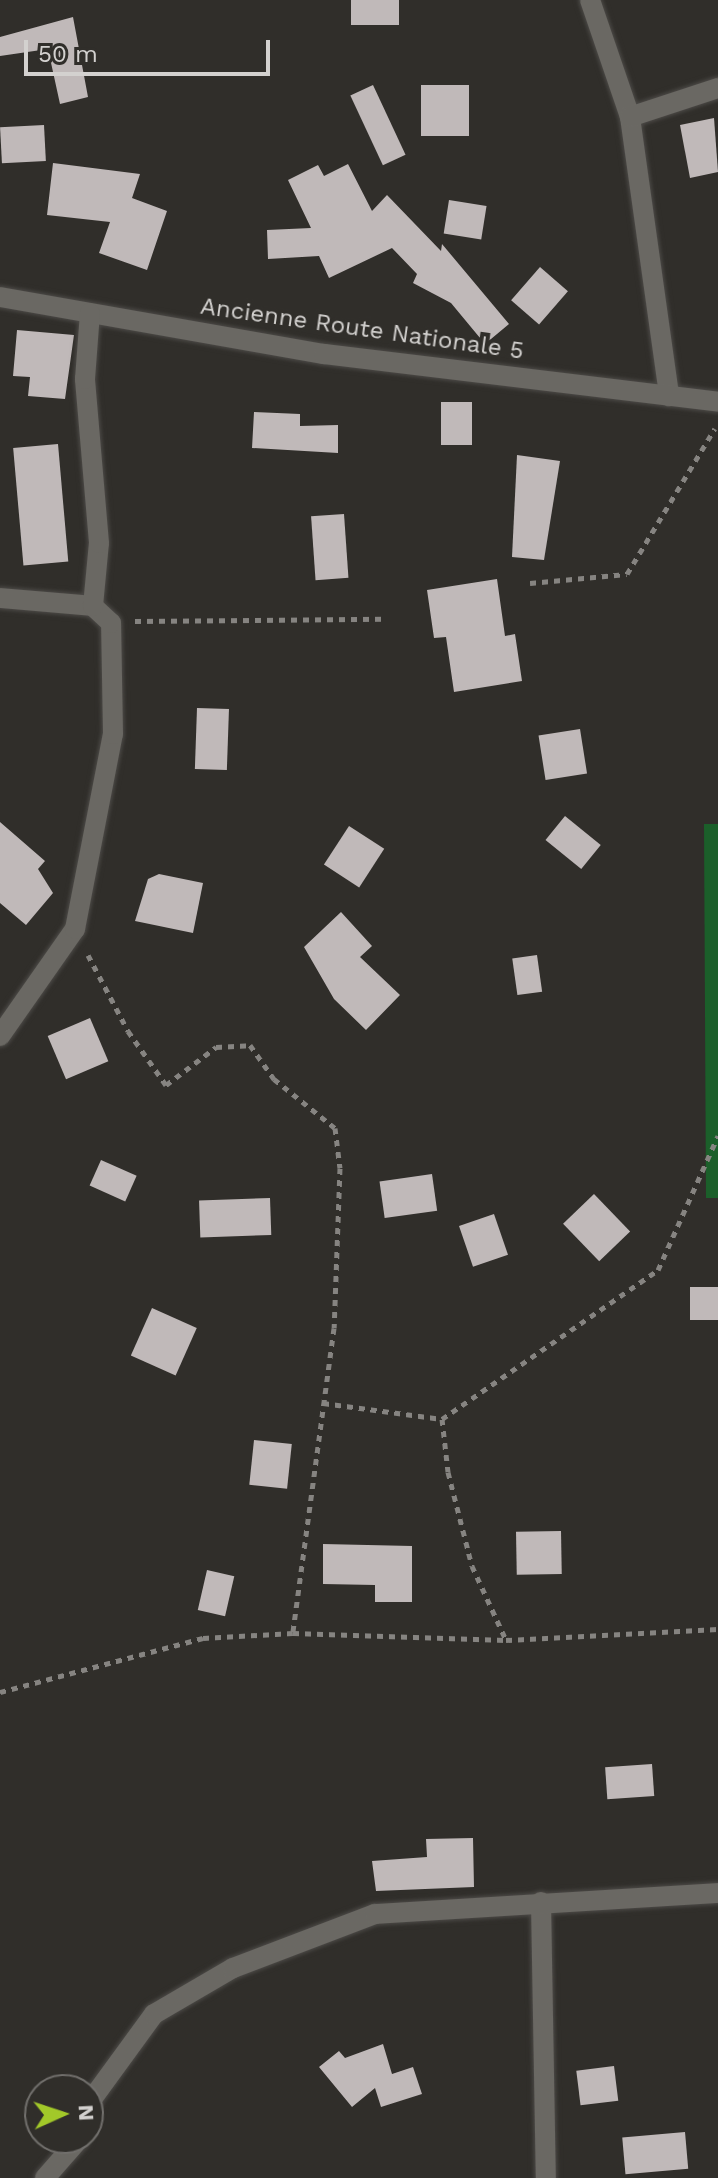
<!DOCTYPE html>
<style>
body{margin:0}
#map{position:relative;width:718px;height:2178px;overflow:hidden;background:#302e2a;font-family:"Work Sans",sans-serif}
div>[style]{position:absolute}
.green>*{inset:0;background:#1b5f2a}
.building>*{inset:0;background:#c0b9b9;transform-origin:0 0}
.path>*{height:5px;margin-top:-2.5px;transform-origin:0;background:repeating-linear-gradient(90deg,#868481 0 6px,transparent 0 12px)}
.roads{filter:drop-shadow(0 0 2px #4c4a47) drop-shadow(0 0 2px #4c4a47)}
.street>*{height:20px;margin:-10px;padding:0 10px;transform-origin:10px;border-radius:10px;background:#6a6863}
span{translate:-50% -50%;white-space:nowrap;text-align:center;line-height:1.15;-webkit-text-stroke:8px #302e2a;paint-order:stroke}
.street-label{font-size:24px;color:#d3d1cf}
.north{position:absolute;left:24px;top:2074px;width:80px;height:80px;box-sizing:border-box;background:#302e2a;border:2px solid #716f6c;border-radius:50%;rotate:87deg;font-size:22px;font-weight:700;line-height:32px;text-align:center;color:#d3d1cf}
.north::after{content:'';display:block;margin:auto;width:28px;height:36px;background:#a2c929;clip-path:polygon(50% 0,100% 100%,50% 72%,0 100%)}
.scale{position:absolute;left:24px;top:40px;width:246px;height:36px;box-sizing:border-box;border:4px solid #d3d1cf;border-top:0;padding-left:10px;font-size:24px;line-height:28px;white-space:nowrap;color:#d3d1cf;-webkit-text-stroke:6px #302e2a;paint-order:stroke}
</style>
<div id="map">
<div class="green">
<div style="clip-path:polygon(704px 824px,718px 824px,718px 1198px,706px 1198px)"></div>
</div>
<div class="building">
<div style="left:351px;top:0;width:48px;height:25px"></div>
<div style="clip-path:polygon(73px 17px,88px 97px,60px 104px,48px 49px,0 56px,0 37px)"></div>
<div style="left:373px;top:85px;width:77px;height:25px;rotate:65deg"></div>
<div style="left:421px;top:85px;width:48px;height:51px"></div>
<div style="clip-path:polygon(714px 118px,718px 172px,690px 178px,680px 125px)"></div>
<div style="left:44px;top:125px;width:36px;height:44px;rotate:87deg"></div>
<div style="clip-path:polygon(53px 163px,140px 174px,132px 198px,167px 211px,147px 270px,99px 253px,110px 222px,47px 215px)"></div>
<div style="clip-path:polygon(348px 164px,372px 211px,387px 195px,441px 251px,442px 244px,509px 324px,485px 344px,451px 303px,413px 283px,417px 274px,392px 248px,329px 278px,319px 256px,268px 259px,267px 230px,311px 228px,288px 180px,318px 165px,324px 176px)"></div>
<div style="left:449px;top:200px;width:38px;height:34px;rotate:9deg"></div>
<div style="left:540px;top:267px;width:37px;height:44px;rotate:41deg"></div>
<div style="clip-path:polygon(17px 330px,74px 335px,65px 399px,28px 396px,30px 377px,13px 376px)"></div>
<div style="left:441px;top:402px;width:31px;height:43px"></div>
<div style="clip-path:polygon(254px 412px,300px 414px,300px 426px,338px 425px,338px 453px,252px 448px)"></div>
<div style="left:58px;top:444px;width:118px;height:45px;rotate:85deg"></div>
<div style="clip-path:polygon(517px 455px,560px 461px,544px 560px,512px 557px)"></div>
<div style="left:344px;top:514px;width:64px;height:33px;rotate:86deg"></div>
<div style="clip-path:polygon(497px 579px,505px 636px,515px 634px,522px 681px,454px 692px,446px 637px,434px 638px,427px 590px)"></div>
<div style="left:197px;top:708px;width:32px;height:61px;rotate:2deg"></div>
<div style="left:580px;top:729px;width:45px;height:42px;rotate:81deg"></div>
<div style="left:565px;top:816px;width:46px;height:31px;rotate:39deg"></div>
<div style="clip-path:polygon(0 822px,45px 861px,38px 869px,53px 893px,26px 925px,0 903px)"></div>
<div style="left:349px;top:826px;width:42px;height:46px;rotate:33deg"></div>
<div style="clip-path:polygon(159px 874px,203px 883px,193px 933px,135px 921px,148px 879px)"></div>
<div style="clip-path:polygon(341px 912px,372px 946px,360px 957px,400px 995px,366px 1030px,334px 999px,304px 947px)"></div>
<div style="left:537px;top:955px;width:37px;height:25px;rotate:82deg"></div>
<div style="left:90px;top:1018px;width:47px;height:46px;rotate:67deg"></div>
<div style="left:101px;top:1160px;width:39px;height:28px;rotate:24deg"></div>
<div style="left:432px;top:1174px;width:37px;height:53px;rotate:82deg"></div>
<div style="left:594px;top:1194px;width:52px;height:43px;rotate:46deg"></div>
<div style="left:270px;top:1198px;width:37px;height:71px;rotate:88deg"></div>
<div style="left:494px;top:1214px;width:43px;height:37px;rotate:71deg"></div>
<div style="left:718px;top:1287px;width:33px;height:28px;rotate:90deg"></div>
<div style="left:152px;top:1308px;width:49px;height:52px;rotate:24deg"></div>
<div style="left:254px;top:1440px;width:38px;height:45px;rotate:6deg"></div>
<div style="left:561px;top:1531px;width:43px;height:45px;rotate:89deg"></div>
<div style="clip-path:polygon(323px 1544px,412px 1546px,412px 1602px,375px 1602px,375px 1585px,323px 1584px)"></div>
<div style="left:207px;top:1570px;width:28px;height:41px;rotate:13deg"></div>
<div style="left:652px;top:1764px;width:32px;height:47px;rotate:86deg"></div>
<div style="clip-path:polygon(473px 1838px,474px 1887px,376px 1891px,372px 1861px,427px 1857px,426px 1839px)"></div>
<div style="clip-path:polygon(383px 2044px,392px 2074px,413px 2067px,422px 2094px,381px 2107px,375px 2088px,352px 2107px,319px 2067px,339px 2051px,345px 2058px)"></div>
<div style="left:614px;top:2066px;width:35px;height:38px;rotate:83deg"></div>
<div style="left:685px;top:2132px;width:37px;height:63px;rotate:85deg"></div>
</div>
<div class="path">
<div style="left:530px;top:583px;width:97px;rotate:-5.3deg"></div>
<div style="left:627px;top:574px;width:170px;rotate:-58.9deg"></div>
<div style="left:135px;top:621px;width:249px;rotate:-0.5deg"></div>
<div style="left:88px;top:955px;width:86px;rotate:62.2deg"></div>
<div style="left:128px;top:1031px;width:66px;rotate:54.9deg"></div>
<div style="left:166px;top:1085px;width:63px;rotate:-37.2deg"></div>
<div style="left:216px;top:1047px;width:34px;rotate:-3deg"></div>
<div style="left:250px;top:1045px;width:42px;rotate:54.8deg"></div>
<div style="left:274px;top:1079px;width:78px;rotate:38.8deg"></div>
<div style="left:335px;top:1128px;width:40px;rotate:82.9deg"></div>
<div style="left:340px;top:1168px;width:160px;rotate:92.1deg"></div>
<div style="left:334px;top:1328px;width:308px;rotate:97.7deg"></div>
<div style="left:323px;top:1403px;width:120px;rotate:7.7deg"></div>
<div style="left:442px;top:1419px;width:262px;rotate:-34.6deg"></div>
<div style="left:658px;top:1270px;width:147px;rotate:-65.9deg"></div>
<div style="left:442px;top:1419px;width:53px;rotate:83.5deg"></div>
<div style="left:448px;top:1472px;width:97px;rotate:75.7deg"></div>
<div style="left:472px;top:1566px;width:81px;rotate:65.3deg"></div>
<div style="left:0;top:1692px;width:210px;rotate:-14.9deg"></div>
<div style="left:203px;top:1638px;width:90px;rotate:-3.2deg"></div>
<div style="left:293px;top:1633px;width:213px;rotate:1.9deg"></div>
<div style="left:506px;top:1640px;width:212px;rotate:-3deg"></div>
</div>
<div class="roads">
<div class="street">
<div style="left:590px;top:0;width:124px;rotate:71.1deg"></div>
<div style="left:630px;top:117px;width:282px;rotate:82deg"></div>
<div style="left:630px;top:117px;width:93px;rotate:-18.2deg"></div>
<div style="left:0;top:297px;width:329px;rotate:10deg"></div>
<div style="left:324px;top:354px;width:397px;rotate:6.9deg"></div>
<div style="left:0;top:598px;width:93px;rotate:4.9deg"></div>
<div style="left:0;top:1036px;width:131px;rotate:-55deg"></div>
<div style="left:75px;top:929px;width:199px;rotate:-79deg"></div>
<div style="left:113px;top:734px;width:111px;rotate:-91deg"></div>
<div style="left:111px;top:623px;width:25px;rotate:-137deg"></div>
<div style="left:93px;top:606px;width:63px;rotate:-84.6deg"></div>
<div style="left:99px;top:543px;width:165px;rotate:-94.9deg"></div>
<div style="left:85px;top:379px;width:66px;rotate:-85.7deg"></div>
<div style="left:541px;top:1902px;width:276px;rotate:89deg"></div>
<div style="left:88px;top:2117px;width:18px;rotate:-77deg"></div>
<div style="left:92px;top:2099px;width:105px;rotate:-53.9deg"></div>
<div style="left:154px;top:2014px;width:91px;rotate:-30.2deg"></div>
<div style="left:233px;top:1968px;width:152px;rotate:-20.8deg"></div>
<div style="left:375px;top:1914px;width:344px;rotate:-3.5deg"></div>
<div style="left:45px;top:2178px;width:53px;rotate:-48.8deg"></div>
</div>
</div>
<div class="street-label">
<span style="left:362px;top:329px;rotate:8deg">Ancienne Route Nationale 5</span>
</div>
<div class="north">N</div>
<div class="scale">50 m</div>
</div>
